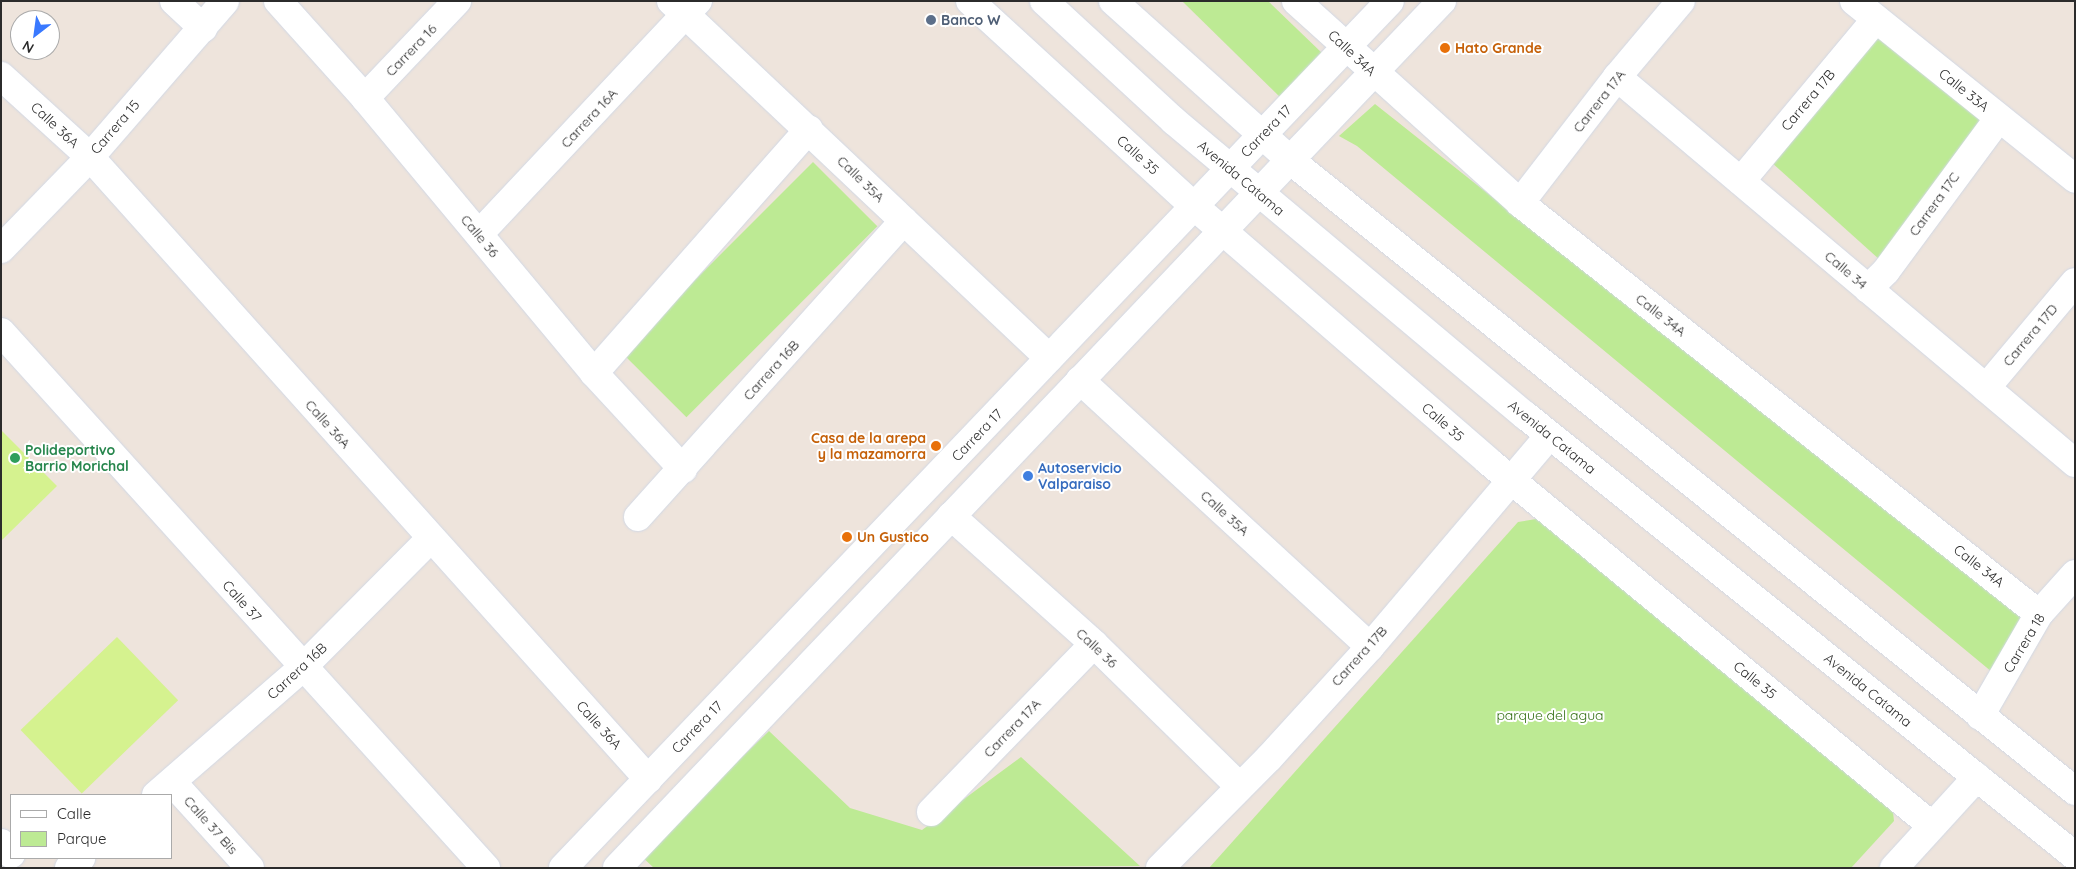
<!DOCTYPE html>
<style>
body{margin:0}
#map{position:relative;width:2076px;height:869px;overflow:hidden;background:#eee4dc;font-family:Quicksand,sans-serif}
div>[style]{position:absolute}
.green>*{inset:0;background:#bdea94;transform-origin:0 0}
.pitch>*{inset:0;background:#d5f28f;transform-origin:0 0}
.roads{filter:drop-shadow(0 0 1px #d1d8e5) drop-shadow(0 0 1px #d1d8e5)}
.minor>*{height:28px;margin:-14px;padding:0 14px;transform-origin:14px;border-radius:14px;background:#fff}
.tertiary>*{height:28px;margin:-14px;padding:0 14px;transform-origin:14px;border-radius:14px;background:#fff}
.secondary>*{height:28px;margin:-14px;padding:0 14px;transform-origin:14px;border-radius:14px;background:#fff}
.dots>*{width:14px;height:14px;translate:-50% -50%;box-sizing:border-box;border:2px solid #fff;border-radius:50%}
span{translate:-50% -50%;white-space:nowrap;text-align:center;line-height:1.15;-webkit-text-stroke:4px #fff;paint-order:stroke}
.service-label{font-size:14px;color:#4e5e75;font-weight:700}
.left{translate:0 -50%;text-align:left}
.food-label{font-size:14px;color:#c56008;font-weight:700}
.right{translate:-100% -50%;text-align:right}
.street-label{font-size:14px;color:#2b2b2b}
.leisure-label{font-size:14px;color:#27864d;font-weight:700}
.shop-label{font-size:14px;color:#366cbe;font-weight:700}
.park-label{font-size:14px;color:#347014}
.frame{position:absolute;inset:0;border:2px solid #2b2b2b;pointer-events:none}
.legend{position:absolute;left:10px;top:794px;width:162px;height:65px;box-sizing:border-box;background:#fff;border:1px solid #aaa;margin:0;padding:6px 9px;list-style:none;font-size:15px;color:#2b2b2b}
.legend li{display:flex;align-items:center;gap:10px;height:25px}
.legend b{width:25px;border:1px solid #aaa}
.north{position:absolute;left:10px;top:10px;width:50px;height:50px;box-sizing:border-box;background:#fff;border:1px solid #aaa;border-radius:50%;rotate:210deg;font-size:14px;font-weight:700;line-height:20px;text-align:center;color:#2b2b2b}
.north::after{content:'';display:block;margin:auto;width:18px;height:22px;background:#3979ff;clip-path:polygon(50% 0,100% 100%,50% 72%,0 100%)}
</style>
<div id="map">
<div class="green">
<div style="clip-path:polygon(1182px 1px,1268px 1px,1323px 54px,1283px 100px)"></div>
<div style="clip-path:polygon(1879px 35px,1988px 116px,1880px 260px,1771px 162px)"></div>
<div style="clip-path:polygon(1375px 104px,2026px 620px,1992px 672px,1357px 146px,1339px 136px)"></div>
<div style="left:813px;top:162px;width:91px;height:270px;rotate:45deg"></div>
<div style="clip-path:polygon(1548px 517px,1891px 794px,1894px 821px,1851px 868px,1209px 868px,1518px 522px)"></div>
<div style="clip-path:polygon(769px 731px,850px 808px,922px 830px,1021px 757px,1140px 866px,654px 868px,640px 855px)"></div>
</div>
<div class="pitch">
<div style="clip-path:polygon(1px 430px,57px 486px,1px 541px)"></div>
<div style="left:117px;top:637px;width:88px;height:134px;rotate:46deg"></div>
</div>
<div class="roads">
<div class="minor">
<div style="left:174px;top:1px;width:40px;rotate:43deg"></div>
<div style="left:278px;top:1px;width:130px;rotate:48.1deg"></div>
<div style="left:365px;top:98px;width:358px;rotate:50.2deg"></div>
<div style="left:594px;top:373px;width:131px;rotate:47.2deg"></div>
<div style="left:671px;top:1px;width:520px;rotate:43.36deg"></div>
<div style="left:970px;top:1px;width:304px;rotate:42.5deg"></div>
<div style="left:1194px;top:206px;width:389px;rotate:40.9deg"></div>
<div style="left:1488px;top:461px;width:573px;rotate:39.41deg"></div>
<div style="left:1296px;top:1px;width:302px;rotate:42deg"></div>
<div style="left:1520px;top:203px;width:662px;rotate:38.38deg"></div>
<div style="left:1854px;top:1px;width:284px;rotate:38.8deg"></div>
<div style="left:1px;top:76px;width:120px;rotate:42.3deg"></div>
<div style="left:90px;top:157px;width:836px;rotate:48.1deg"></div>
<div style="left:1617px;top:77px;width:599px;rotate:40.12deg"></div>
<div style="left:365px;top:98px;width:134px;rotate:-46.5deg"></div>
<div style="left:1262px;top:135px;width:185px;rotate:-46.3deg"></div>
<div style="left:1290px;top:160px;width:220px;rotate:-46.3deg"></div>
<div style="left:1741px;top:181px;width:211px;rotate:-50.2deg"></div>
<div style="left:1520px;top:203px;width:159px;rotate:-52.4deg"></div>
<div style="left:1617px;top:77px;width:99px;rotate:-49.9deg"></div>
<div style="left:479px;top:234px;width:320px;rotate:-46.8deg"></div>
<div style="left:1px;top:249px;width:128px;rotate:-45.9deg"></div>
<div style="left:90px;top:157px;width:206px;rotate:-49.1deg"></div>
<div style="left:1868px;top:289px;width:25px;rotate:-45deg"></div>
<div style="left:1886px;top:271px;width:190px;rotate:-53.6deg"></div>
<div style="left:1px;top:332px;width:723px;rotate:47.86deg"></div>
<div style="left:594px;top:373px;width:325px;rotate:-48.6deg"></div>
<div style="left:1080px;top:380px;width:394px;rotate:42.6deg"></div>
<div style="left:1986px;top:388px;width:138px;rotate:-50deg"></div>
<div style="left:951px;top:516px;width:192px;rotate:41.8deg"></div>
<div style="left:1094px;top:644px;width:203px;rotate:44.4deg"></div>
<div style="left:638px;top:517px;width:398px;rotate:-48.1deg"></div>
<div style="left:1980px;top:716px;width:118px;rotate:-60deg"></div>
<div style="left:2039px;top:614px;width:54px;rotate:-48deg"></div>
<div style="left:172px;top:782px;width:116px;rotate:47.8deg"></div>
<div style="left:156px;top:795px;width:194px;rotate:-41deg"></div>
<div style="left:302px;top:668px;width:182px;rotate:-45.2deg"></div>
<div style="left:931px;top:812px;width:234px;rotate:-45.9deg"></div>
<div style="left:1px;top:843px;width:15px;rotate:48deg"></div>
<div style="left:69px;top:868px;width:16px;rotate:-40deg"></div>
<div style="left:1160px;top:868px;width:155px;rotate:-45.3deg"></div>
<div style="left:1269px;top:758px;width:150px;rotate:-47.7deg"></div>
<div style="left:1370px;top:647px;width:277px;rotate:-49.7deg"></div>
<div style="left:1894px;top:868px;width:123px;rotate:-47.6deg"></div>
</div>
<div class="tertiary">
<div style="left:563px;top:868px;width:1013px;rotate:-46.36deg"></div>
<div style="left:617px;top:868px;width:977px;rotate:-46.45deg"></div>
</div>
<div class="secondary">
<div style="left:1044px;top:1px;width:177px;rotate:42.7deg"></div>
<div style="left:1174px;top:121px;width:459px;rotate:40deg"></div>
<div style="left:1526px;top:416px;width:704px;rotate:38.71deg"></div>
<div style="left:1113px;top:1px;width:238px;rotate:41.9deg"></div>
<div style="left:1290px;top:160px;width:1007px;rotate:38.79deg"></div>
</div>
</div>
<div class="dots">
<div style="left:931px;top:20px;background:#5c6f8a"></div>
<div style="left:1445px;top:48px;background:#e8710a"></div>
<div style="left:936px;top:446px;background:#e8710a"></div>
<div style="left:15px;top:458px;background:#2e9e5b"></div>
<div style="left:1028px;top:476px;background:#3f7fe0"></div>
<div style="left:847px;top:537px;background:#e8710a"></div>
</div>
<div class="service-label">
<span class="left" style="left:941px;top:20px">Banco W</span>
</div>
<div class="food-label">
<span class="left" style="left:1455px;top:48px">Hato Grande</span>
<span class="right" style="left:926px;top:446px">Casa de la arepa<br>y la mazamorra</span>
<span class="left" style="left:857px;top:537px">Un Gustico</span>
</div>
<div class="street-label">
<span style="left:411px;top:50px;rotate:-46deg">Carrera 16</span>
<span style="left:1352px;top:53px;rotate:43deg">Calle 34A</span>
<span style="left:1964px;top:90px;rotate:39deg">Calle 33A</span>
<span style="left:1808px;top:100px;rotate:-50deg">Carrera 17B</span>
<span style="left:1599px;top:101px;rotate:-52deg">Carrera 17A</span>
<span style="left:589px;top:118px;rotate:-47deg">Carrera 16A</span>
<span style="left:55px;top:125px;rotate:43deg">Calle 36A</span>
<span style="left:115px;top:127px;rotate:-49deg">Carrera 15</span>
<span style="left:1266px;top:131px;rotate:-46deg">Carrera 17</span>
<span style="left:1138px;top:155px;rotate:42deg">Calle 35</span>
<span style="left:1241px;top:178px;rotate:40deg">Avenida Catama</span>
<span style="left:861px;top:179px;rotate:44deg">Calle 35A</span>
<span style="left:1934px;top:204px;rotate:-54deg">Carrera 17C</span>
<span style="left:480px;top:236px;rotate:50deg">Calle 36</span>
<span style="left:1846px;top:270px;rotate:40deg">Calle 34</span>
<span style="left:1661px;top:315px;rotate:38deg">Calle 34A</span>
<span style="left:2030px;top:335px;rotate:-50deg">Carrera 17D</span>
<span style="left:771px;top:370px;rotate:-48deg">Carrera 16B</span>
<span style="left:1443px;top:422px;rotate:41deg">Calle 35</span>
<span style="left:328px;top:424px;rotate:48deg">Calle 36A</span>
<span style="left:977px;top:435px;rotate:-46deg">Carrera 17</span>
<span style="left:1552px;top:437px;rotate:39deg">Avenida Catama</span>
<span style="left:1225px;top:513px;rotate:42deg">Calle 35A</span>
<span style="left:1979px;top:566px;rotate:38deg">Calle 34A</span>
<span style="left:242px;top:601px;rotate:48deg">Calle 37</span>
<span style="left:2024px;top:643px;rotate:-59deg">Carrera 18</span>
<span style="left:1097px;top:648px;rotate:43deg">Calle 36</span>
<span style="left:1359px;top:656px;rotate:-48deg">Carrera 17B</span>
<span style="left:297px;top:671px;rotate:-43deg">Carrera 16B</span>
<span style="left:1755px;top:680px;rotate:39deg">Calle 35</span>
<span style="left:1868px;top:690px;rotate:39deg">Avenida Catama</span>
<span style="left:599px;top:725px;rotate:48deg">Calle 36A</span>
<span style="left:697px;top:727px;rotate:-46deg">Carrera 17</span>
<span style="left:1012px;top:728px;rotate:-46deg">Carrera 17A</span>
<span style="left:211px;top:825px;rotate:48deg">Calle 37 Bis</span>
</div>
<div class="leisure-label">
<span class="left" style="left:25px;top:458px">Polideportivo<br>Barrio Morichal</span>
</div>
<div class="shop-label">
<span class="left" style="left:1038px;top:476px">Autoservicio<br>Valparaiso</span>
</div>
<div class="park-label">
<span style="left:1550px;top:715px">parque del agua</span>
</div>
<div class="frame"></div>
<ul class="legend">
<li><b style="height:6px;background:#fff"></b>Calle</li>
<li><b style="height:14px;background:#bdea94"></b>Parque</li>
</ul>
<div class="north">N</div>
</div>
